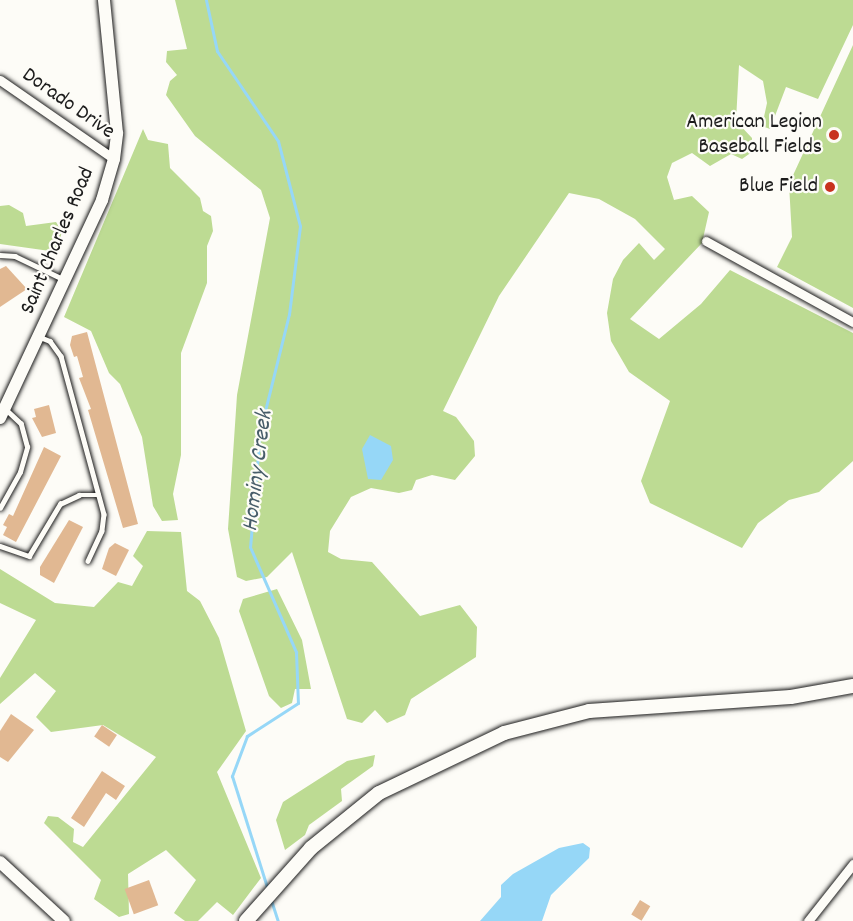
<!DOCTYPE html>
<style>
body{margin:0}
#map{position:relative;width:853px;height:921px;overflow:hidden;background:#fdfcf7;font-family:Dekko,sans-serif}
div>[style]{position:absolute}
.green>*{inset:0;background:#bddb93}
.water>*{inset:0;background:#96d7f7}
.stream>*{height:3px;margin:-1.5px;padding:0 1.5px;transform-origin:1.5px;border-radius:1.5px;background:#96d7f7}
.building>*{inset:0;background:#e1b892;transform-origin:0 0}
.roads{filter:drop-shadow(0 0 2px #1c1c1c) drop-shadow(0 0 2px #1c1c1c)}
.service>*{height:4.5px;margin:-2.25px;padding:0 2.25px;transform-origin:2.25px;border-radius:2.25px;background:#fdfcf7}
.minor>*{height:9px;margin:-4.5px;padding:0 4.5px;transform-origin:4.5px;border-radius:4.5px;background:#fdfcf7}
.tertiary>*{height:12px;margin:-6px;padding:0 6px;transform-origin:6px;border-radius:6px;background:#fdfcf7}
.secondary>*{height:14px;margin:-7px;padding:0 7px;transform-origin:7px;border-radius:7px;background:#fdfcf7}
.dots>*{width:16px;height:16px;translate:-50% -50%;box-sizing:border-box;border:3px solid #fdfcf7;border-radius:50%}
span{translate:-50% -50%;white-space:nowrap;text-align:center;line-height:1.15;-webkit-text-stroke:4.5px #fdfcf7;paint-order:stroke}
.street-label{font-size:22px;color:#1c1c1c}
.poi-label{font-size:22px;color:#1c1c1c}
.right{translate:-100% -50%;text-align:right}
.water-label{font-size:24px;color:#475d69;font-style:italic}
</style>
<div id="map">
<div class="green">
<div style="clip-path:polygon(175px 0,853px 0,853px 25px,818px 99px,786px 87px,770px 129px,762px 126px,767px 103px,763px 81px,739px 65px,736px 121px,752px 138px,752px 152px,742px 159px,731px 154px,710px 166px,692px 153px,672px 163px,667px 177px,674px 200px,692px 196px,709px 212px,702px 243px,630px 319px,659px 339px,701px 304px,730px 270px,853px 333px,853px 461px,819px 492px,789px 500px,758px 523px,742px 548px,650px 503px,641px 481px,670px 401px,629px 372px,611px 341px,607px 313px,613px 279px,623px 260px,639px 243px,654px 260px,665px 249px,635px 219px,599px 199px,569px 193px,499px 296px,443px 411px,456px 417px,474px 441px,475px 456px,455px 480px,432px 475px,416px 480px,412px 490px,399px 493px,371px 488px,351px 497px,330px 531px,328px 552px,341px 559px,372px 562px,420px 616px,460px 605px,477px 627px,476px 657px,411px 699px,405px 715px,387px 723px,375px 710px,362px 723px,347px 719px,292px 552px,267px 577px,246px 581px,237px 577px,228px 529px,237px 395px,270px 218px,261px 190px,195px 136px,166px 95px,170px 81px,177px 75px,166px 62px,167px 51px,187px 49px)"></div>
<div style="clip-path:polygon(853px 45px,853px 308px,777px 267px,792px 237px,789px 184px)"></div>
<div style="clip-path:polygon(143px 129px,148px 140px,168px 144px,170px 168px,200px 198px,203px 211px,211px 216px,213px 231px,207px 246px,207px 283px,181px 353px,181px 455px,173px 494px,178px 520px,162px 521px,153px 506px,142px 437px,120px 384px,109px 373px,91px 331px,64px 317px)"></div>
<div style="clip-path:polygon(9px 205px,23px 213px,26px 226px,56px 222px,62px 231px,57px 252px,0 244px,0 206px)"></div>
<div style="clip-path:polygon(147px 531px,181px 532px,187px 591px,200px 601px,219px 638px,246px 731px,217px 772px,261px 878px,233px 915px,217px 902px,198px 921px,185px 921px,174px 913px,196px 880px,166px 850px,128px 874px,129px 914px,119px 917px,94px 899px,101px 880px,44px 823px,48px 816px,58px 817px,74px 829px,73px 842px,83px 847px,156px 757px,103px 725px,51px 732px,36px 717px,56px 691px,35px 673px,0 704px,0 678px,36px 620px,0 603px,0 569px,55px 603px,94px 607px,118px 582px,132px 586px,143px 566px,133px 556px)"></div>
<div style="clip-path:polygon(277px 589px,302px 640px,311px 689px,295px 689px,292px 703px,281px 708px,269px 696px,239px 611px,243px 599px)"></div>
<div style="clip-path:polygon(375px 755px,373px 766px,341px 789px,342px 801px,309px 825px,305px 835px,285px 850px,276px 820px,283px 802px,347px 761px)"></div>
</div>
<div class="water">
<div style="clip-path:polygon(370px 435px,391px 446px,393px 460px,381px 480px,368px 479px,362px 449px)"></div>
<div style="clip-path:polygon(583px 843px,590px 848px,589px 858px,551px 895px,542px 921px,480px 921px,501px 897px,501px 885px,513px 874px,559px 848px)"></div>
</div>
<div class="stream">
<div style="left:206px;top:0;width:52px;rotate:77.8deg"></div>
<div style="left:217px;top:51px;width:109px;rotate:55.9deg"></div>
<div style="left:278px;top:141px;width:88px;rotate:75.5deg"></div>
<div style="left:300px;top:226px;width:89px;rotate:97.1deg"></div>
<div style="left:289px;top:314px;width:121px;rotate:103.9deg"></div>
<div style="left:260px;top:431px;width:116px;rotate:94.9deg"></div>
<div style="left:250px;top:547px;width:115px;rotate:66.3deg"></div>
<div style="left:296px;top:652px;width:51px;rotate:87.8deg"></div>
<div style="left:298px;top:703px;width:61px;rotate:147.1deg"></div>
<div style="left:247px;top:736px;width:43px;rotate:110.6deg"></div>
<div style="left:232px;top:776px;width:120px;rotate:72.5deg"></div>
<div style="left:271px;top:900px;width:22px;rotate:72deg"></div>
</div>
<div class="building">
<div style="clip-path:polygon(6px 266px,27px 289px,0 307px,0 269px)"></div>
<div style="clip-path:polygon(87px 332px,138px 524px,123px 528px,88px 410px,91px 409px,79px 378px,83px 377px,77px 356px,74px 357px,70px 345px,72px 336px)"></div>
<div style="clip-path:polygon(49px 405px,56px 433px,42px 437px,32px 418px,36px 417px,34px 409px)"></div>
<div style="clip-path:polygon(44px 447px,61px 456px,16px 542px,3px 535px,7px 527px,3px 525px,9px 514px,13px 516px)"></div>
<div style="clip-path:polygon(69px 520px,83px 527px,54px 583px,40px 575px,40px 567px)"></div>
<div style="clip-path:polygon(115px 543px,129px 550px,116px 576px,102px 569px,109px 548px)"></div>
<div style="clip-path:polygon(11px 714px,34px 730px,8px 762px,0 757px,0 731px)"></div>
<div style="left:102px;top:725px;width:18px;height:14px;rotate:34deg"></div>
<div style="clip-path:polygon(102px 771px,125px 786px,116px 800px,106px 793px,84px 827px,71px 818px)"></div>
<div style="left:149px;top:880px;width:27px;height:26px;rotate:70deg"></div>
<div style="left:640px;top:900px;width:12px;height:17px;rotate:31deg"></div>
</div>
<div class="roads">
<div class="service">
<div style="left:0;top:255px;width:15px;rotate:4deg"></div>
<div style="left:15px;top:256px;width:55px;rotate:25.6deg"></div>
<div style="left:40px;top:337px;width:11px;rotate:22deg"></div>
<div style="left:50px;top:341px;width:19px;rotate:54deg"></div>
<div style="left:61px;top:356px;width:164px;rotate:74.8deg"></div>
<div style="left:104px;top:514px;width:17px;rotate:97deg"></div>
<div style="left:102px;top:531px;width:33px;rotate:115deg"></div>
<div style="left:0;top:508px;width:41px;rotate:-60.9deg"></div>
<div style="left:20px;top:472px;width:26px;rotate:-74deg"></div>
<div style="left:27px;top:447px;width:24px;rotate:-105deg"></div>
<div style="left:21px;top:424px;width:22px;rotate:-137deg"></div>
<div style="left:0;top:546px;width:31px;rotate:19deg"></div>
<div style="left:29px;top:556px;width:61px;rotate:-59.2deg"></div>
<div style="left:60px;top:504px;width:21px;rotate:-25deg"></div>
<div style="left:79px;top:495px;width:20px"></div>
</div>
<div class="minor">
<div style="left:0;top:80px;width:139px;rotate:34.7deg"></div>
<div style="left:706px;top:241px;width:168px;rotate:28.9deg"></div>
<div style="left:808px;top:921px;width:73px;rotate:-51.7deg"></div>
</div>
<div class="tertiary">
<div style="left:0;top:418px;width:241px;rotate:-64.9deg"></div>
<div style="left:102px;top:200px;width:43px;rotate:-73.7deg"></div>
<div style="left:114px;top:159px;width:26px;rotate:-83deg"></div>
<div style="left:117px;top:133px;width:134px;rotate:-95.6deg"></div>
<div style="left:0;top:862px;width:87px;rotate:42.7deg"></div>
</div>
<div class="secondary">
<div style="left:246px;top:921px;width:98px;rotate:-48.3deg"></div>
<div style="left:311px;top:848px;width:87px;rotate:-39deg"></div>
<div style="left:379px;top:793px;width:139px;rotate:-25.6deg"></div>
<div style="left:504px;top:733px;width:88px;rotate:-14.5deg"></div>
<div style="left:589px;top:711px;width:202px;rotate:-4deg"></div>
<div style="left:791px;top:697px;width:63px;rotate:-10.1deg"></div>
</div>
</div>
<div class="dots">
<div style="left:834px;top:135px;background:#c8321e"></div>
<div style="left:830px;top:187px;background:#c8321e"></div>
</div>
<div class="street-label">
<span style="left:68px;top:104px;rotate:35deg">Dorado Drive</span>
<span style="left:58px;top:241px;rotate:-67deg">Saint Charles Road</span>
</div>
<div class="poi-label">
<span class="right" style="left:822px;top:135px">American Legion<br>Baseball Fields</span>
<span class="right" style="left:818px;top:187px">Blue Field</span>
</div>
<div class="water-label">
<span style="left:259px;top:471px;rotate:-83deg">Hominy Creek</span>
</div>
</div>
